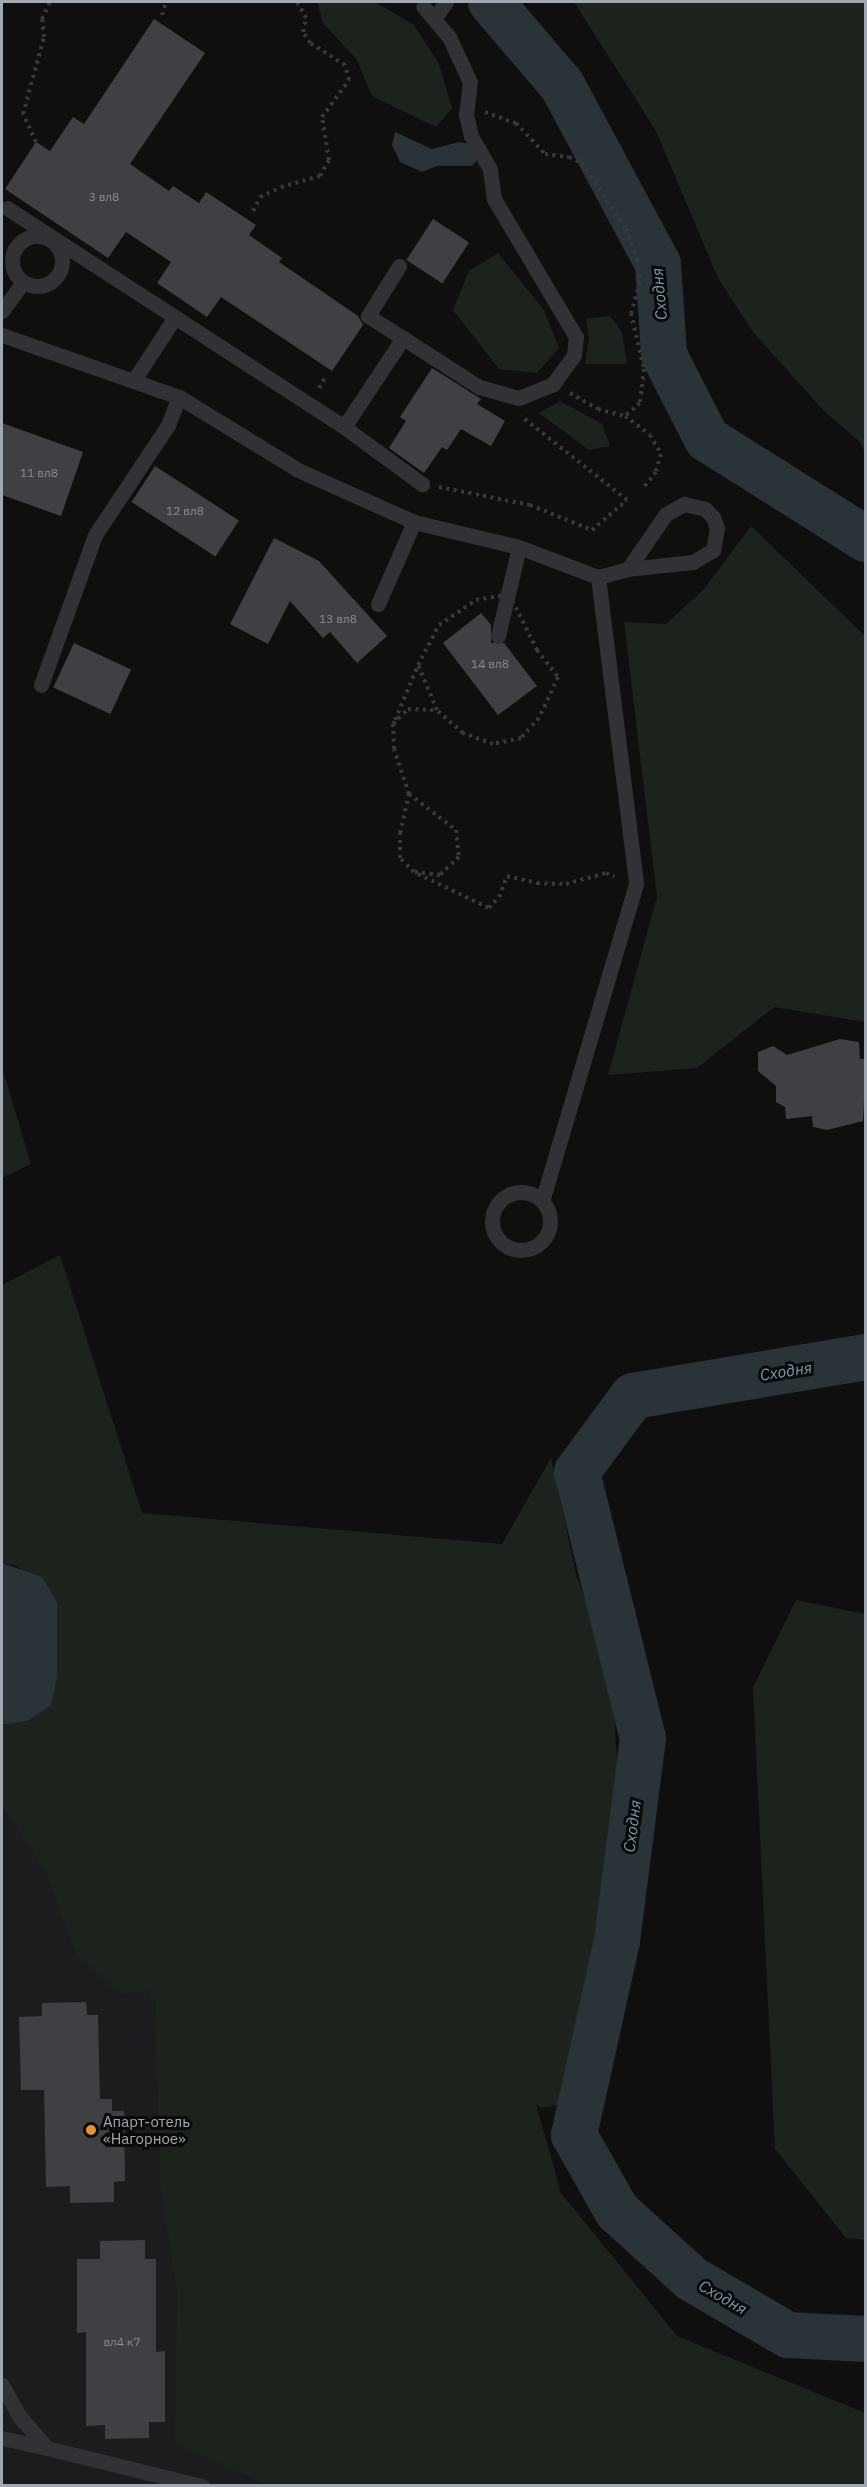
<!DOCTYPE html>
<meta charset="utf-8">
<style>
body{margin:0}
#map{position:relative;width:867px;height:2487px;overflow:hidden;background:#0f0f10;font-family:"IBM Plex Sans",sans-serif}
div>[style]{position:absolute}
.built>*{inset:0;background:#1b1c1d}
.green>*{inset:0;background:#1c231c}
.water>*{inset:0;background:#2a3338}
.river>*{height:46px;margin:-23px;padding:0 23px;transform-origin:23px;border-radius:23px;background:#2a3338}
.building>*{inset:0;background:#3e4043;transform-origin:0 0}
.path>*{height:4px;margin-top:-2px;transform-origin:0;background:repeating-linear-gradient(90deg,#37393c 0 3px,transparent 0 7.5px)}
.service>*{height:15px;margin:-7.5px;padding:0 7.5px;transform-origin:7.5px;border-radius:7.5px;background:#303235}
.service>.ring{margin:-7.5px;padding:0;box-sizing:content-box;background:none;border:15px solid #303235;border-radius:50%}
.dots>*{width:16px;height:16px;translate:-50% -50%;box-sizing:border-box;border:3px solid #0a0a0b;border-radius:50%}
span{translate:-50% -50%;white-space:nowrap;text-align:center;line-height:1.15;-webkit-text-stroke:6px #0a0a0b;paint-order:stroke}
.number-label{font-size:12px;color:#888e96}
.number-label span{-webkit-text-stroke-width:0}
.poi-label{font-size:15px;color:#a1a8b1}
.left{translate:0 -50%;text-align:left}
.water-label{font-size:16px;color:#799aab;font-style:italic}
.frame{position:absolute;inset:0;border:3px solid #a1a8b1;pointer-events:none}
</style>
<div id="map">
<div class="built">
<div style="clip-path:polygon(2px 1750px,111px 1889px,171px 2044px,361px 2485px,2px 2485px)"></div>
</div>
<div class="green">
<div style="clip-path:polygon(317px 2px,375px 2px,414px 25px,439px 64px,452px 108px,436px 127px,372px 96px,357px 60px,323px 23px)"></div>
<div style="clip-path:polygon(574px 2px,865px 2px,865px 452px,860px 442px,824px 411px,753px 332px,718px 278px,656px 131px)"></div>
<div style="clip-path:polygon(498px 253px,544px 310px,559px 348px,537px 373px,499px 369px,453px 310px,469px 271px)"></div>
<div style="clip-path:polygon(610px 316px,622px 332px,627px 364px,585px 364px,589px 338px,586px 319px)"></div>
<div style="clip-path:polygon(560px 401px,602px 424px,610px 446px,589px 450px,539px 413px)"></div>
<div style="clip-path:polygon(751px 526px,865px 636px,865px 1022px,774px 1007px,697px 1068px,608px 1075px,657px 897px,624px 622px,666px 624px,704px 589px)"></div>
<div style="clip-path:polygon(2px 1067px,31px 1164px,2px 1178px)"></div>
<div style="clip-path:polygon(60px 1255px,142px 1513px,502px 1544px,551px 1458px,577px 1578px,612px 1669px,618px 1784px,606px 1925px,569px 2103px,541px 2108px,536px 2104px,561px 2193px,677px 2336px,865px 2413px,865px 2485px,267px 2485px,175px 2443px,177px 2291px,160px 2183px,156px 2004px,147px 1991px,119px 1994px,76px 1954px,46px 1871px,2px 1805px,2px 1725px,27px 1721px,57px 1678px,57px 1601px,17px 1566px,2px 1563px,2px 1285px)"></div>
<div style="clip-path:polygon(796px 1600px,865px 1614px,865px 2240px,846px 2238px,775px 2149px,753px 1688px)"></div>
</div>
<div class="water">
<div style="clip-path:polygon(395px 132px,432px 149px,459px 142px,474px 145px,480px 156px,472px 166px,437px 166px,422px 172px,400px 162px,392px 145px)"></div>
<div style="clip-path:polygon(2px 1563px,42px 1577px,57px 1602px,57px 1678px,51px 1705px,27px 1721px,2px 1725px)"></div>
</div>
<div class="river">
<div style="left:491px;top:2px;width:109px;rotate:49.5deg"></div>
<div style="left:562px;top:85px;width:203px;rotate:61.8deg"></div>
<div style="left:658px;top:264px;width:91px;rotate:86.2deg"></div>
<div style="left:664px;top:355px;width:94px;rotate:62.9deg"></div>
<div style="left:707px;top:439px;width:188px;rotate:32.2deg"></div>
<div style="left:866px;top:1357px;width:236px;rotate:170.5deg"></div>
<div style="left:633px;top:1396px;width:94px;rotate:126.4deg"></div>
<div style="left:577px;top:1472px;width:274px;rotate:76.1deg"></div>
<div style="left:643px;top:1738px;width:205px;rotate:97.3deg"></div>
<div style="left:617px;top:1941px;width:199px;rotate:102.5deg"></div>
<div style="left:574px;top:2135px;width:87px;rotate:60.5deg"></div>
<div style="left:617px;top:2211px;width:101px;rotate:42.2deg"></div>
<div style="left:692px;top:2279px;width:111px;rotate:30.3deg"></div>
<div style="left:788px;top:2335px;width:78px;rotate:2.9deg"></div>
</div>
<div class="building">
<div style="clip-path:polygon(154px 19px,205px 53px,130px 164px,169px 191px,173px 186px,199px 203px,206px 192px,256px 225px,249px 235px,282px 258px,279px 262px,358px 316px,363px 325px,332px 371px,221px 297px,207px 317px,157px 283px,171px 262px,126px 232px,108px 258px,5px 189px,36px 142px,50px 151px,73px 117px,84px 124px)"></div>
<div style="left:433px;top:219px;width:43px;height:49px;rotate:33deg"></div>
<div style="clip-path:polygon(432px 368px,481px 399px,477px 404px,505px 421px,491px 446px,461px 429px,447px 450px,442px 447px,424px 473px,389px 448px,406px 421px,400px 417px)"></div>
<div style="clip-path:polygon(2px 423px,83px 452px,61px 516px,2px 495px)"></div>
<div style="left:155px;top:466px;width:100px;height:43px;rotate:33deg"></div>
<div style="clip-path:polygon(274px 538px,319px 561px,387px 636px,357px 663px,330px 632px,323px 638px,290px 601px,268px 644px,230px 624px)"></div>
<div style="clip-path:polygon(481px 613px,491px 625px,491px 643px,504px 643px,537px 686px,498px 715px,443px 643px)"></div>
<div style="left:74px;top:643px;width:63px;height:49px;rotate:25deg"></div>
<div style="clip-path:polygon(840px 1039px,859px 1042px,860px 1059px,866px 1059px,863px 1121px,827px 1130px,813px 1127px,812px 1116px,786px 1119px,785px 1107px,776px 1102px,776px 1086px,758px 1071px,758px 1052px,773px 1046px,787px 1055px)"></div>
<div style="clip-path:polygon(86px 2002px,87px 2015px,98px 2015px,100px 2099px,112px 2099px,112px 2111px,124px 2111px,125px 2181px,114px 2182px,114px 2202px,70px 2203px,70px 2186px,46px 2187px,44px 2090px,21px 2090px,19px 2017px,42px 2016px,42px 2003px)"></div>
<div style="clip-path:polygon(145px 2240px,145px 2259px,156px 2259px,156px 2352px,165px 2351px,165px 2422px,149px 2422px,149px 2438px,105px 2439px,105px 2425px,86px 2426px,86px 2332px,77px 2333px,77px 2259px,100px 2259px,100px 2241px)"></div>
</div>
<div class="path">
<div style="left:162px;top:15px;width:14px;rotate:-73deg"></div>
<div style="left:485px;top:112px;width:33px;rotate:20deg"></div>
<div style="left:516px;top:123px;width:42px;rotate:46.9deg"></div>
<div style="left:545px;top:154px;width:24px;rotate:7deg"></div>
<div style="left:569px;top:157px;width:14px;rotate:25deg"></div>
<div style="left:582px;top:163px;width:79px;rotate:56.3deg"></div>
<div style="left:626px;top:229px;width:32px;rotate:70deg"></div>
<div style="left:637px;top:259px;width:23px;rotate:83deg"></div>
<div style="left:640px;top:282px;width:32px;rotate:106deg"></div>
<div style="left:631px;top:313px;width:57px;rotate:76.9deg"></div>
<div style="left:644px;top:369px;width:34px;rotate:97deg"></div>
<div style="left:640px;top:403px;width:20px;rotate:139deg"></div>
<div style="left:36px;top:142px;width:31px;rotate:-115deg"></div>
<div style="left:23px;top:114px;width:80px;rotate:-74.7deg"></div>
<div style="left:44px;top:37px;width:18px;rotate:-96deg"></div>
<div style="left:42px;top:19px;width:19px;rotate:-65deg"></div>
<div style="left:253px;top:211px;width:16px;rotate:-63deg"></div>
<div style="left:260px;top:197px;width:23px;rotate:-25deg"></div>
<div style="left:281px;top:187px;width:41px;rotate:-15.8deg"></div>
<div style="left:320px;top:176px;width:18px;rotate:-61deg"></div>
<div style="left:329px;top:160px;width:44px;rotate:-99.2deg"></div>
<div style="left:322px;top:117px;width:46px;rotate:-53.9deg"></div>
<div style="left:349px;top:80px;width:16px;rotate:-105deg"></div>
<div style="left:345px;top:65px;width:41px;rotate:-147.8deg"></div>
<div style="left:310px;top:43px;width:13px;rotate:-122deg"></div>
<div style="left:303px;top:32px;width:14px;rotate:-78deg"></div>
<div style="left:306px;top:18px;width:18px;rotate:-119deg"></div>
<div style="left:319px;top:388px;width:14px;rotate:-60deg"></div>
<div style="left:570px;top:393px;width:32px;rotate:30deg"></div>
<div style="left:598px;top:409px;width:28px;rotate:15deg"></div>
<div style="left:625px;top:416px;width:31px;rotate:37deg"></div>
<div style="left:650px;top:435px;width:22px;rotate:60deg"></div>
<div style="left:661px;top:454px;width:19px;rotate:106deg"></div>
<div style="left:656px;top:472px;width:19px;rotate:129deg"></div>
<div style="left:439px;top:487px;width:93px;rotate:11.2deg"></div>
<div style="left:530px;top:505px;width:67px;rotate:22deg"></div>
<div style="left:592px;top:530px;width:46px;rotate:-40.6deg"></div>
<div style="left:627px;top:500px;width:135px;rotate:-141.6deg"></div>
<div style="left:509px;top:594px;width:63px;rotate:63.4deg"></div>
<div style="left:537px;top:650px;width:34px;rotate:52deg"></div>
<div style="left:558px;top:677px;width:45px;rotate:114.9deg"></div>
<div style="left:539px;top:718px;width:27px;rotate:132deg"></div>
<div style="left:521px;top:738px;width:29px;rotate:168deg"></div>
<div style="left:493px;top:744px;width:32px;rotate:-160deg"></div>
<div style="left:463px;top:733px;width:35px;rotate:-139deg"></div>
<div style="left:437px;top:710px;width:49px;rotate:-112.9deg"></div>
<div style="left:418px;top:665px;width:45px;rotate:-62.3deg"></div>
<div style="left:439px;top:625px;width:45px;rotate:-34deg"></div>
<div style="left:476px;top:600px;width:34px;rotate:-10deg"></div>
<div style="left:395px;top:720px;width:60px;rotate:-67.3deg"></div>
<div style="left:409px;top:794px;width:59px;rotate:37.5deg"></div>
<div style="left:456px;top:830px;width:27px;rotate:84deg"></div>
<div style="left:459px;top:857px;width:26px;rotate:137deg"></div>
<div style="left:440px;top:875px;width:26px;rotate:-173deg"></div>
<div style="left:414px;top:872px;width:20px;rotate:-135deg"></div>
<div style="left:400px;top:858px;width:25px;rotate:-90deg"></div>
<div style="left:400px;top:833px;width:40px;rotate:-77deg"></div>
<div style="left:409px;top:794px;width:47px;rotate:-108.4deg"></div>
<div style="left:394px;top:749px;width:25px;rotate:-92deg"></div>
<div style="left:393px;top:724px;width:21px;rotate:-45deg"></div>
<div style="left:408px;top:709px;width:29px;rotate:2deg"></div>
<div style="left:418px;top:874px;width:79px;rotate:25.6deg"></div>
<div style="left:489px;top:908px;width:15px;rotate:-48deg"></div>
<div style="left:499px;top:897px;width:22px;rotate:-69deg"></div>
<div style="left:507px;top:876px;width:31px;rotate:13deg"></div>
<div style="left:537px;top:883px;width:29px;rotate:2deg"></div>
<div style="left:566px;top:884px;width:41px;rotate:-15.4deg"></div>
<div style="left:606px;top:873px;width:9px;rotate:21deg"></div>
</div>
<div class="service">
<div style="left:434px;top:19px;width:21px;rotate:-55deg"></div>
<div style="left:7px;top:208px;width:402px;rotate:33deg"></div>
<div style="left:344px;top:427px;width:97px;rotate:36.2deg"></div>
<div class="ring" style="left:12px;top:236px;width:35px;height:35px"></div>
<div style="left:399px;top:266px;width:59px;rotate:121.8deg"></div>
<div style="left:368px;top:316px;width:41px;rotate:32.2deg"></div>
<div style="left:2px;top:311px;width:34px;rotate:-54deg"></div>
<div style="left:2px;top:335px;width:188px;rotate:19.3deg"></div>
<div style="left:179px;top:397px;width:140px;rotate:31.5deg"></div>
<div style="left:298px;top:470px;width:127px;rotate:24.1deg"></div>
<div style="left:414px;top:522px;width:108px;rotate:13.4deg"></div>
<div style="left:519px;top:547px;width:85px;rotate:20.8deg"></div>
<div style="left:598px;top:577px;width:309px;rotate:82.9deg"></div>
<div style="left:636px;top:884px;width:327px;rotate:106.5deg"></div>
<div style="left:134px;top:380px;width:75px;rotate:-56.9deg"></div>
<div style="left:344px;top:427px;width:107px;rotate:-56.5deg"></div>
<div style="left:403px;top:338px;width:90px;rotate:32.8deg"></div>
<div style="left:479px;top:387px;width:41px;rotate:15.4deg"></div>
<div style="left:519px;top:398px;width:37px;rotate:-22deg"></div>
<div style="left:553px;top:384px;width:36px;rotate:-54deg"></div>
<div style="left:574px;top:355px;width:18px;rotate:-84deg"></div>
<div style="left:576px;top:337px;width:161px;rotate:-120.7deg"></div>
<div style="left:494px;top:199px;width:30px;rotate:-98deg"></div>
<div style="left:490px;top:169px;width:38px;rotate:-120deg"></div>
<div style="left:471px;top:136px;width:22px;rotate:-103deg"></div>
<div style="left:466px;top:115px;width:33px;rotate:-83deg"></div>
<div style="left:470px;top:82px;width:50px;rotate:-115deg"></div>
<div style="left:449px;top:37px;width:40px;rotate:-130deg"></div>
<div style="left:684px;top:504px;width:22px;rotate:13deg"></div>
<div style="left:705px;top:509px;width:11px;rotate:45deg"></div>
<div style="left:713px;top:517px;width:12px;rotate:70deg"></div>
<div style="left:717px;top:528px;width:22px;rotate:100deg"></div>
<div style="left:713px;top:550px;width:23px;rotate:149deg"></div>
<div style="left:693px;top:562px;width:65px;rotate:173.9deg"></div>
<div style="left:628px;top:569px;width:67px;rotate:-55.4deg"></div>
<div style="left:666px;top:514px;width:21px;rotate:-29deg"></div>
<div style="left:598px;top:577px;width:31px;rotate:-15deg"></div>
<div style="left:378px;top:604px;width:90px;rotate:-66.3deg"></div>
<div style="left:498px;top:636px;width:91px;rotate:-76.7deg"></div>
<div style="left:41px;top:685px;width:159px;rotate:-70.2deg"></div>
<div style="left:95px;top:535px;width:132px;rotate:-56.4deg"></div>
<div style="left:168px;top:425px;width:30px;rotate:-69deg"></div>
<div class="ring" style="left:492px;top:1192px;width:43px;height:43px"></div>
<div style="left:2px;top:2385px;width:37px;rotate:61deg"></div>
<div style="left:20px;top:2417px;width:41px;rotate:48.9deg"></div>
<div style="left:47px;top:2448px;width:160px;rotate:13.8deg"></div>
<div style="left:2px;top:2438px;width:46px;rotate:12.5deg"></div>
</div>
<div class="dots">
<div style="left:91px;top:2130px;background:#e79230"></div>
</div>
<div class="number-label">
<span style="left:104px;top:197px">3 вл8</span>
<span style="left:39px;top:473px">11 вл8</span>
<span style="left:185px;top:511px">12 вл8</span>
<span style="left:338px;top:619px">13 вл8</span>
<span style="left:490px;top:664px">14 вл8</span>
<span style="left:122px;top:2342px">вл4 к7</span>
</div>
<div class="poi-label">
<span class="left" style="left:103px;top:2130px">Апарт-отель<br>«Нагорное»</span>
</div>
<div class="water-label">
<span style="left:659px;top:294px;rotate:-95deg">Сходня</span>
<span style="left:786px;top:1371px;rotate:-9deg">Сходня</span>
<span style="left:632px;top:1826px;rotate:-83deg">Сходня</span>
<span style="left:723px;top:2297px;rotate:30deg">Сходня</span>
</div>
<div class="frame"></div>
</div>
